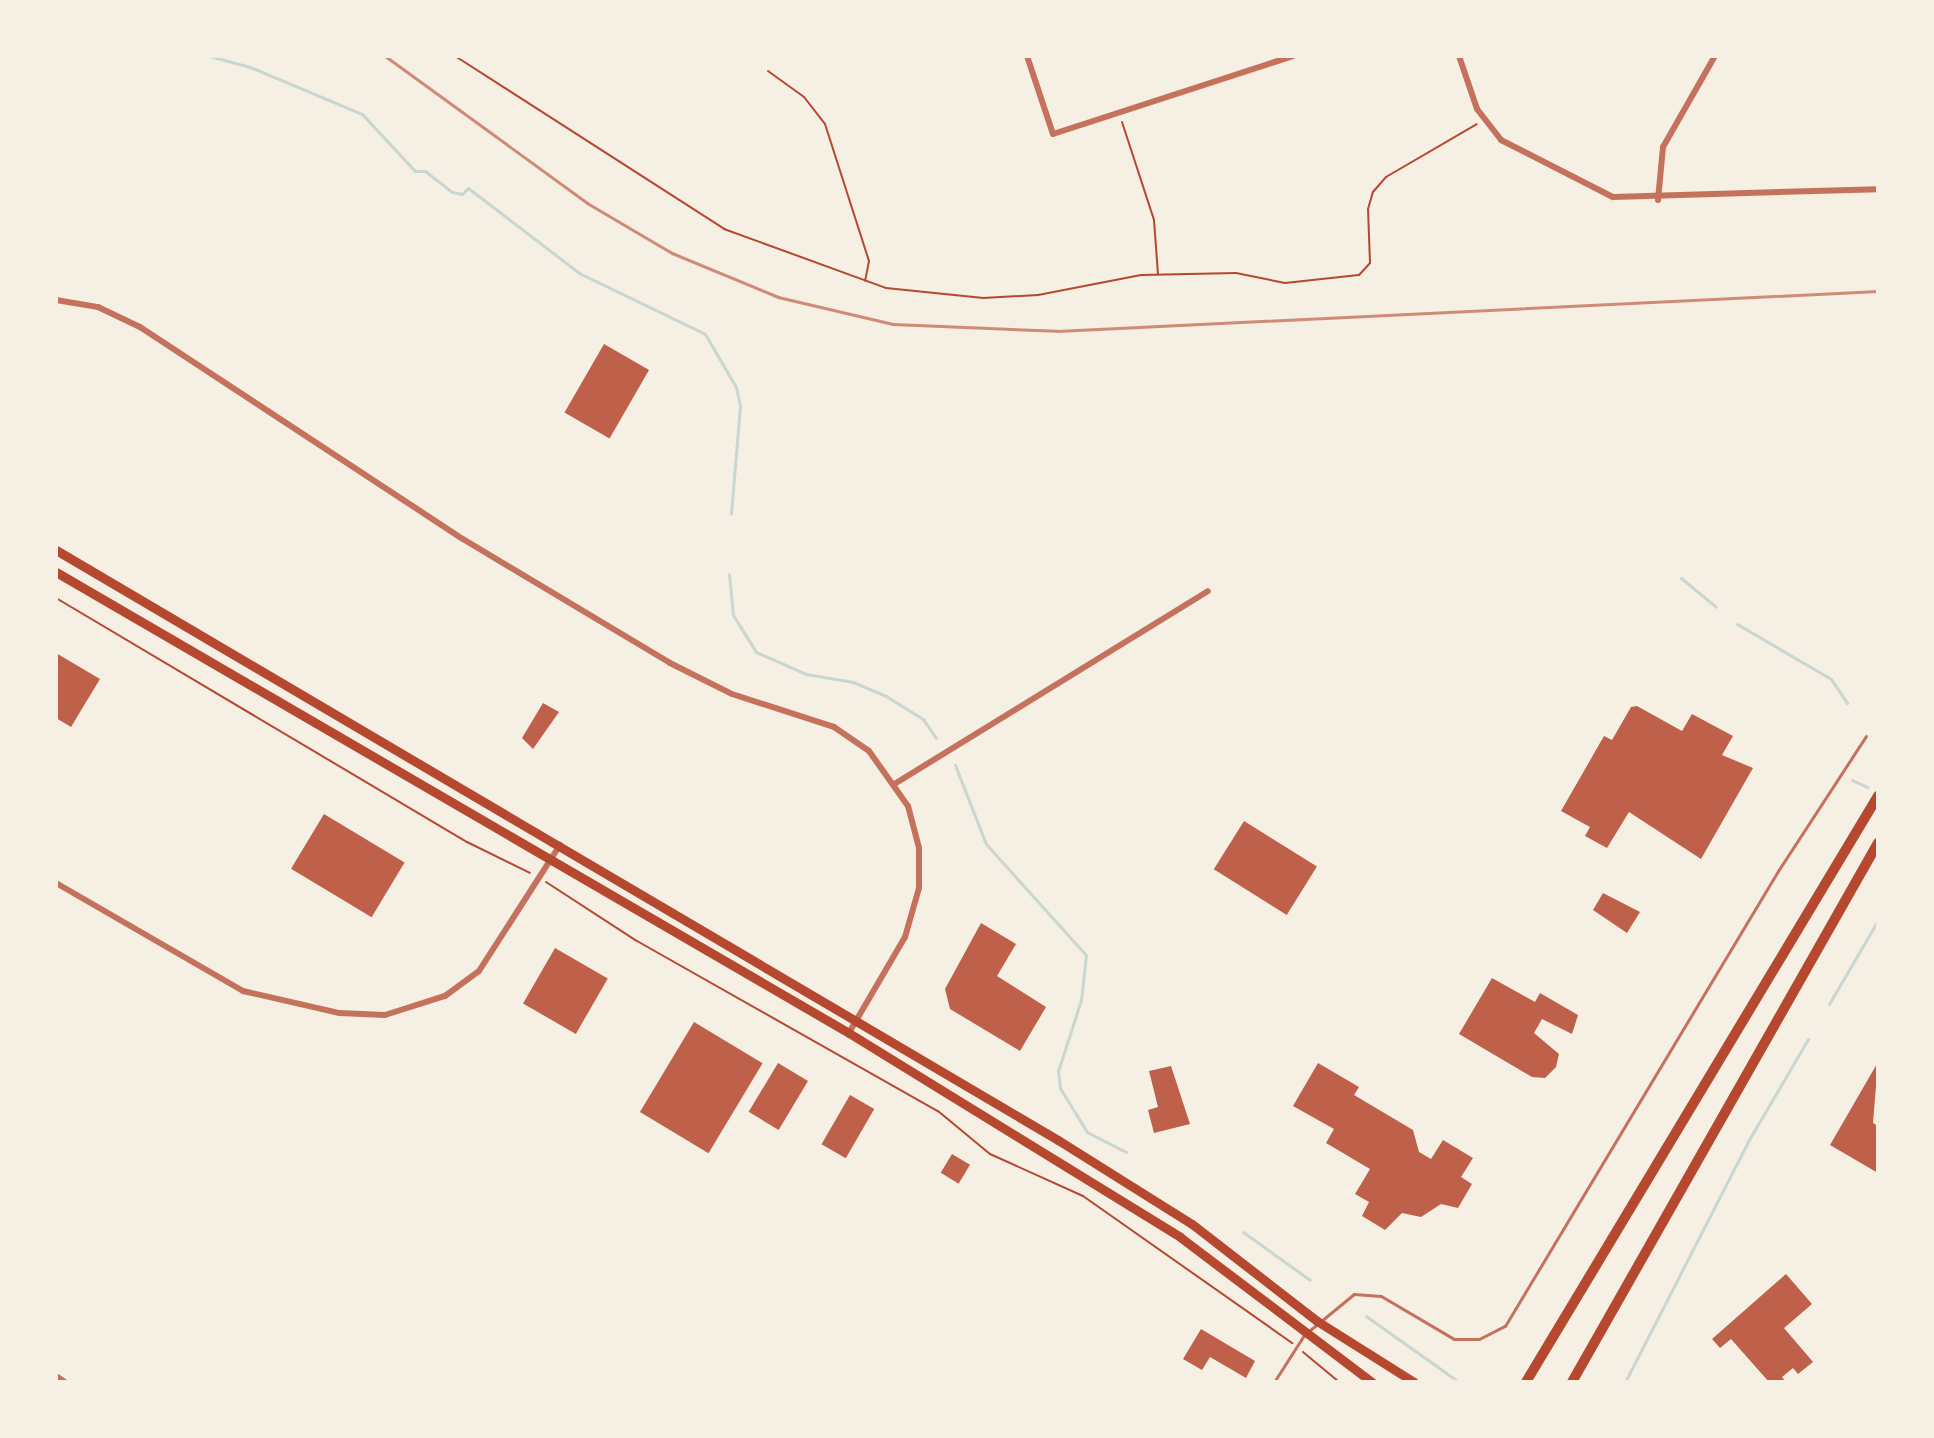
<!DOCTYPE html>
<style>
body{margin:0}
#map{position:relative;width:1934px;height:1438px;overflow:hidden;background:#f6efe4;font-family:"Open Sans",sans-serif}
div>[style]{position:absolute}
.stream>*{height:3px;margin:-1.5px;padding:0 1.5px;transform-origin:1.5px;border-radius:1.5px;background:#c9d6d2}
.building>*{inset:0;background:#bf614a;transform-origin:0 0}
.path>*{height:2px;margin:-1px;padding:0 1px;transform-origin:1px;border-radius:1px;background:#b5482f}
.service>*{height:3px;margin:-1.5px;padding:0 1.5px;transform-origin:1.5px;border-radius:1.5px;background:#c5725c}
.minor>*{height:6px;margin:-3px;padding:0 3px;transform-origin:3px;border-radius:3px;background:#c5725c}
.secondary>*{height:9px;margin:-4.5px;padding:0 4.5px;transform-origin:4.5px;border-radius:4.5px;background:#b5482f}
.primary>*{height:10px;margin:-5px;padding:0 5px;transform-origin:5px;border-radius:5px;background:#b5482f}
.rail>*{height:3px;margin:-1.5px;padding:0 1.5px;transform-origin:1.5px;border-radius:1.5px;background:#cf8b77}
span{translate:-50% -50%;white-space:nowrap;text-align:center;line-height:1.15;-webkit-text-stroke:8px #f6efe4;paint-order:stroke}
.frame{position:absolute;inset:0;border:58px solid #f6efe4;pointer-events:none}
</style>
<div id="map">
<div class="stream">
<div style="left:209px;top:56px;width:42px;rotate:15deg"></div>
<div style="left:250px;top:67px;width:121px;rotate:22.8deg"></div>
<div style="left:362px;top:114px;width:78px;rotate:47.1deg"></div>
<div style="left:415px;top:171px;width:10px"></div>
<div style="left:425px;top:171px;width:34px;rotate:38deg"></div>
<div style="left:452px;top:192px;width:10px;rotate:11deg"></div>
<div style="left:462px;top:194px;width:8px;rotate:-45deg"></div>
<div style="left:468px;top:188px;width:140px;rotate:37.4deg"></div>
<div style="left:579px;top:273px;width:140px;rotate:25.8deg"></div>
<div style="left:705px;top:334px;width:61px;rotate:59.7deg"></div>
<div style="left:736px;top:387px;width:19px;rotate:78deg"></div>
<div style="left:740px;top:406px;width:108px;rotate:94.8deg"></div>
<div style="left:729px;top:574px;width:41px;rotate:84.4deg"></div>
<div style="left:733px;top:615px;width:44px;rotate:58.1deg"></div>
<div style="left:756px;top:652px;width:55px;rotate:23.7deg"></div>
<div style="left:806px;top:674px;width:48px;rotate:9.7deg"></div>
<div style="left:853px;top:682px;width:36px;rotate:23deg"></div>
<div style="left:886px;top:696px;width:44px;rotate:31.9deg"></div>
<div style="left:923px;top:719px;width:23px;rotate:56deg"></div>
<div style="left:1681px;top:578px;width:45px;rotate:39.6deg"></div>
<div style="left:1737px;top:624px;width:109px;rotate:30.3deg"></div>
<div style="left:1831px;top:679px;width:29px;rotate:56deg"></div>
<div style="left:955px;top:765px;width:85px;rotate:68.6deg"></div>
<div style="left:986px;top:844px;width:149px;rotate:48deg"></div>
<div style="left:1086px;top:955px;width:45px;rotate:96.3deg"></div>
<div style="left:1081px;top:1000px;width:75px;rotate:107.9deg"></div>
<div style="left:1058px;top:1071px;width:17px;rotate:83deg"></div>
<div style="left:1060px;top:1088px;width:52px;rotate:58.5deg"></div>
<div style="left:1087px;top:1132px;width:44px;rotate:27.1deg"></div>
<div style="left:1852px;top:780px;width:17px;rotate:25deg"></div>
<div style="left:1829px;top:1004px;width:97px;rotate:-59.7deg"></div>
<div style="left:1243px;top:1232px;width:82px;rotate:35.6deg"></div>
<div style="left:1366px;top:1316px;width:110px;rotate:35.4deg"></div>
<div style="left:1625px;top:1382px;width:274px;rotate:-62.9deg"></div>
<div style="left:1750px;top:1138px;width:115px;rotate:-59.6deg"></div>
</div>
<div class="building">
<div style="left:604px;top:344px;width:52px;height:79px;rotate:30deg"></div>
<div style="clip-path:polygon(56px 653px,100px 679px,71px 727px,56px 718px)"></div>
<div style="clip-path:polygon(543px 703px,559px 712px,533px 749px,522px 738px)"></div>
<div style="clip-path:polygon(1637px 706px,1682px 731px,1692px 714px,1733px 736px,1722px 755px,1753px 768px,1701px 859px,1629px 812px,1607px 848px,1585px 836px,1590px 827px,1561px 811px,1604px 736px,1612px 740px,1631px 707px)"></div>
<div style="left:324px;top:814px;width:94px;height:64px;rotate:31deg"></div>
<div style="left:1244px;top:821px;width:86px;height:57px;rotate:32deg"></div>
<div style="clip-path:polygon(1603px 893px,1640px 912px,1627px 933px,1593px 910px)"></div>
<div style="clip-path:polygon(981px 923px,1016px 944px,997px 976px,1046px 1007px,1020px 1051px,950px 1009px,945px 989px)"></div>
<div style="left:555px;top:948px;width:61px;height:64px;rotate:30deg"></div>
<div style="clip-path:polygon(1492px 978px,1535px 1002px,1540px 993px,1578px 1015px,1572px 1034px,1542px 1019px,1534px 1033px,1559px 1054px,1556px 1067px,1545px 1078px,1532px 1077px,1459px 1034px)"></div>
<div style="left:694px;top:1022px;width:80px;height:105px;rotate:31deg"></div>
<div style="clip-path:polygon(1878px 1062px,1873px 1123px,1878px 1126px,1878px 1173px,1830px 1145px)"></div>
<div style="left:778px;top:1063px;width:35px;height:57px;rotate:31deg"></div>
<div style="clip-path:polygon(1318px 1063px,1359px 1087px,1354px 1095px,1413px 1130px,1419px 1152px,1431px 1159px,1443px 1140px,1473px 1158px,1461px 1177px,1472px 1184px,1458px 1208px,1441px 1204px,1421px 1217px,1402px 1213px,1385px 1230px,1362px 1216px,1369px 1202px,1355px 1194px,1370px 1169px,1326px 1143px,1334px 1129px,1293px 1106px)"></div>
<div style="clip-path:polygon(1171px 1066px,1190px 1124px,1154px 1133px,1148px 1110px,1158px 1107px,1149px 1071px)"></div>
<div style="left:850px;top:1095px;width:28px;height:57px;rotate:30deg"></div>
<div style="left:952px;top:1154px;width:21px;height:22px;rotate:31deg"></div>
<div style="clip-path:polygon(1786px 1274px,1812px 1304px,1784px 1328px,1813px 1362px,1798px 1374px,1793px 1368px,1782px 1377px,1786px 1382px,1769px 1382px,1731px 1339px,1720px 1348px,1712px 1339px)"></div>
<div style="clip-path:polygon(1201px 1329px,1255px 1361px,1246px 1378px,1210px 1357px,1202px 1370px,1183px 1359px)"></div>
</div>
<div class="path">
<div style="left:455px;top:56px;width:320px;rotate:32.7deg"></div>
<div style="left:724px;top:229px;width:172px;rotate:20deg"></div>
<div style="left:886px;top:288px;width:98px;rotate:5.9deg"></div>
<div style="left:983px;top:298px;width:55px;rotate:-3.1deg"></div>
<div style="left:1038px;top:295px;width:105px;rotate:-11deg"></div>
<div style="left:1141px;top:275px;width:95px;rotate:-1.2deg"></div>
<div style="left:1236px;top:273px;width:50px;rotate:11.5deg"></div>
<div style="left:1285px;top:283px;width:74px;rotate:-6.2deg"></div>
<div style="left:1359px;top:275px;width:16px;rotate:-47deg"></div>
<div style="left:1370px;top:263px;width:54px;rotate:-92.1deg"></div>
<div style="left:1368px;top:209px;width:18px;rotate:-74deg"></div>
<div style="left:1373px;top:192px;width:20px;rotate:-49deg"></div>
<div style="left:1386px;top:177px;width:105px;rotate:-30.2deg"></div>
<div style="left:768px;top:71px;width:44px;rotate:35.8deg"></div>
<div style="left:804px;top:97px;width:34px;rotate:52deg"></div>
<div style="left:825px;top:124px;width:144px;rotate:72.2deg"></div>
<div style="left:869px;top:261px;width:20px;rotate:101deg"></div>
<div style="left:1122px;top:122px;width:103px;rotate:71.9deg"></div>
<div style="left:1154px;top:220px;width:54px;rotate:85.8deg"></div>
<div style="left:56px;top:598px;width:478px;rotate:30.7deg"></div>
<div style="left:467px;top:842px;width:70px;rotate:26.2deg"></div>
<div style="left:546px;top:882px;width:108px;rotate:33deg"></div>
<div style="left:637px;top:941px;width:346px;rotate:29.5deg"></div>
<div style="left:938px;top:1111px;width:67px;rotate:39.6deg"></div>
<div style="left:990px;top:1154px;width:102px;rotate:24.3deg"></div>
<div style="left:1083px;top:1196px;width:256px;rotate:35.1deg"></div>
<div style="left:1303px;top:1352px;width:47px;rotate:39.8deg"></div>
</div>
<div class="service">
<div style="left:1274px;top:1382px;width:56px;rotate:-57.4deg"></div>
<div style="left:1304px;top:1335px;width:65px;rotate:-39.4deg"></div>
<div style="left:1354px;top:1294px;width:27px;rotate:4deg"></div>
<div style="left:1381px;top:1296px;width:85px;rotate:30.5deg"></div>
<div style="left:1454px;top:1339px;width:25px"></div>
<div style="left:1479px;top:1339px;width:29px;rotate:-27deg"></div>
<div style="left:1505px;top:1326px;width:531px;rotate:-59.04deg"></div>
<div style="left:1778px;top:871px;width:161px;rotate:-56.9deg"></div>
</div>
<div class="minor">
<div style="left:1027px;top:56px;width:82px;rotate:71.6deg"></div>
<div style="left:1053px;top:134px;width:252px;rotate:-18deg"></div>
<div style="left:1459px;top:56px;width:56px;rotate:71.2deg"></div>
<div style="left:1477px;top:109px;width:39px;rotate:52deg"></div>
<div style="left:1501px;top:140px;width:126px;rotate:27deg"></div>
<div style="left:1613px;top:197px;width:265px;rotate:-1.7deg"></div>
<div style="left:1658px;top:200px;width:53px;rotate:-84.6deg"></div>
<div style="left:1663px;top:147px;width:105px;rotate:-60.3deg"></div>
<div style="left:56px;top:300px;width:43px;rotate:9.5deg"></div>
<div style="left:98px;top:307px;width:47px;rotate:25.5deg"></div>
<div style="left:140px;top:327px;width:386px;rotate:33.3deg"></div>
<div style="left:463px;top:539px;width:241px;rotate:30.9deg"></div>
<div style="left:670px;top:663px;width:69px;rotate:26.6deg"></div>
<div style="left:732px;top:694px;width:107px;rotate:17.9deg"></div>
<div style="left:834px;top:727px;width:42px;rotate:34.4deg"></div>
<div style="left:869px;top:751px;width:67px;rotate:54.7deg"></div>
<div style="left:908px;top:806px;width:43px;rotate:75.3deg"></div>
<div style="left:919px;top:848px;width:40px;rotate:90deg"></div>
<div style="left:919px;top:888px;width:51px;rotate:105.9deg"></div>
<div style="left:905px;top:937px;width:111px;rotate:120.3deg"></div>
<div style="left:896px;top:783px;width:366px;rotate:-31.6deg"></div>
<div style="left:56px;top:883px;width:216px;rotate:30deg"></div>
<div style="left:243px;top:991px;width:98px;rotate:12.9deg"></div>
<div style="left:339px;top:1013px;width:46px;rotate:2.5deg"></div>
<div style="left:385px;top:1015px;width:63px;rotate:-17.6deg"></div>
<div style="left:445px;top:996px;width:42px;rotate:-36.3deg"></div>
<div style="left:479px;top:971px;width:150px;rotate:-57.3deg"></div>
<div style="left:56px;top:1376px;width:11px;rotate:34deg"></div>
</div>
<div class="secondary">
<div style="left:56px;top:550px;width:1163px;rotate:30.49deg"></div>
<div style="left:1058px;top:1140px;width:158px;rotate:32.1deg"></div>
<div style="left:1192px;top:1224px;width:158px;rotate:37.8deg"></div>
<div style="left:1317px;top:1321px;width:115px;rotate:32.2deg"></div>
<div style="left:56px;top:572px;width:917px;rotate:30.17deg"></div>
<div style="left:849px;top:1033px;width:389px;rotate:31.6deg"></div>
<div style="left:1180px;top:1237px;width:241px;rotate:37.1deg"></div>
</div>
<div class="primary">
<div style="left:1526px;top:1382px;width:684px;rotate:-59.01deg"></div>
<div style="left:1572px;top:1382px;width:620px;rotate:-60.42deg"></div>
</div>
<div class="rail">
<div style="left:385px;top:56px;width:250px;rotate:36deg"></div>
<div style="left:587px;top:203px;width:99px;rotate:30.5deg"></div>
<div style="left:672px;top:253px;width:115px;rotate:22.5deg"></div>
<div style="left:778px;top:297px;width:118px;rotate:13.2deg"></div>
<div style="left:893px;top:324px;width:164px;rotate:2.4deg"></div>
<div style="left:1057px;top:331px;width:822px;rotate:-2.79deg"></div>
</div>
<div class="frame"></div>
</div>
